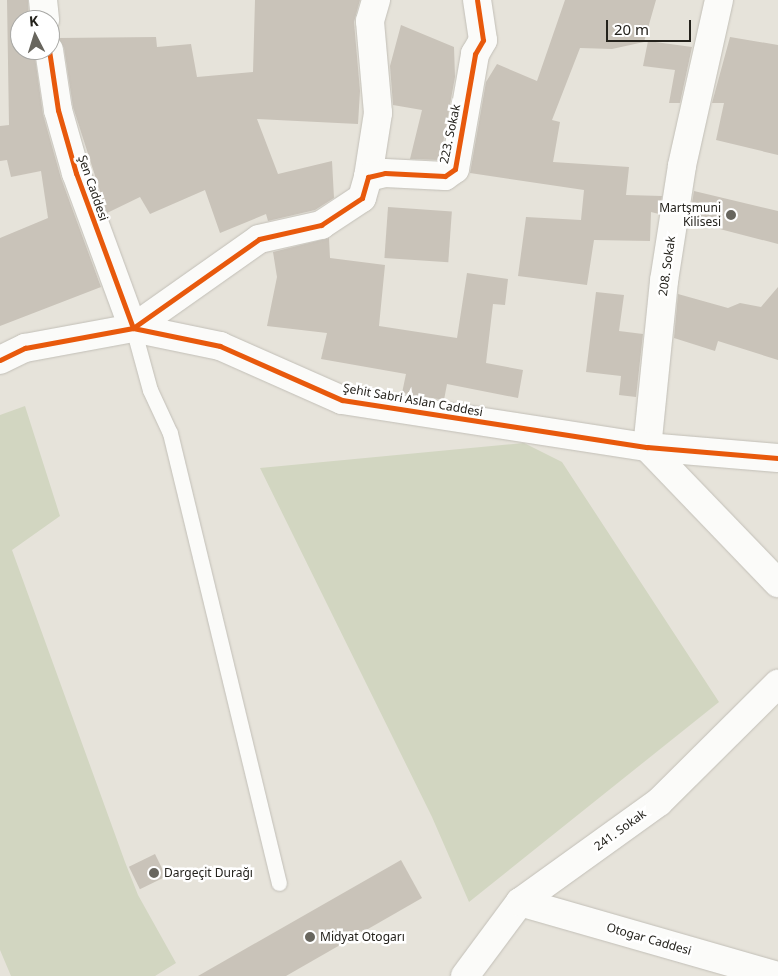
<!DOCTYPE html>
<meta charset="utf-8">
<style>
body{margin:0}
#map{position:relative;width:778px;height:976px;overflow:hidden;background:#e6e3da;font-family:"Noto Sans",sans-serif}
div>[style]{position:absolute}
.green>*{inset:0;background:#d2d6c1}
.building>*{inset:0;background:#c9c3b9;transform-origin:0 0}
.roads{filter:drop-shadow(0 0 1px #c2bfb7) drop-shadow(0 0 1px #c2bfb7)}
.service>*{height:15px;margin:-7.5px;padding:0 7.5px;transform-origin:7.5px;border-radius:7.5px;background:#fbfbf9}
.minor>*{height:28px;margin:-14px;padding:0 14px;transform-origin:14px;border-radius:14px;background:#fbfbf9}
.tertiary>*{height:28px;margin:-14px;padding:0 14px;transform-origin:14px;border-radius:14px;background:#fbfbf9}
.cycleway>*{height:5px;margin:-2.5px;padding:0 2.5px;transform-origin:2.5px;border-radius:2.5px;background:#e8590c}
.dots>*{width:14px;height:14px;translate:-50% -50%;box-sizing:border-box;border:2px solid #fff;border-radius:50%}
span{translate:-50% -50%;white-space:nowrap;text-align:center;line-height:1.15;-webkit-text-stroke:5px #fff;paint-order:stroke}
.street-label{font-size:12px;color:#24221c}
.poi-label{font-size:12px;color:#24221c}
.right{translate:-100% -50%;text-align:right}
.left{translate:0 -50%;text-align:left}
.north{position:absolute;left:10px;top:10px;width:50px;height:50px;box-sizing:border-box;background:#fff;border:1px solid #a7a7a4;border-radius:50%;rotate:355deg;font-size:14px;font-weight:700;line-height:20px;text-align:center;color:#24221c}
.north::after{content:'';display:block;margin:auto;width:18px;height:22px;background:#68665e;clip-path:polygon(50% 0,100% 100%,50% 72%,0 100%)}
.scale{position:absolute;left:606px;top:20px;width:85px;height:22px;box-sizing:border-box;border:2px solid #24221c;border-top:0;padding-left:6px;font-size:15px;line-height:18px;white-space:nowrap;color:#24221c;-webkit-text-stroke:4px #fff;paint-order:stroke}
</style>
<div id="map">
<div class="green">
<div style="clip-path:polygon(25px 406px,60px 516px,12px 550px,125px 862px,138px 895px,176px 963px,155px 976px,11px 976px,0 950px,0 415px)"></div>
<div style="clip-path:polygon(524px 443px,562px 462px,719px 702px,469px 902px,432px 817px,260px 468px)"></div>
</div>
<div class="building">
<div style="clip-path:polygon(7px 0,28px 0,29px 20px,20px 20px,20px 50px,34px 50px,43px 114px,61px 178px,101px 287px,0 326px,0 238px,48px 218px,41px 171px,11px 177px,7px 160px,0 161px,0 126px,9px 125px)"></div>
<div style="clip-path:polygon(255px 0,360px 0,354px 22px,360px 91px,358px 124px,257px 119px,278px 174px,332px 161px,334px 198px,315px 210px,268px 221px,266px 214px,220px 233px,205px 190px,150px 214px,140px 197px,107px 213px,73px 107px,64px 48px,58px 38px,156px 37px,157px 47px,191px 44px,197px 77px,253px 72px)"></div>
<div style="clip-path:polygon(565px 0,656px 0,644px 42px,612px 49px,580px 48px,552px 120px,560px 122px,553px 162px,629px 167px,626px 195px,662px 196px,659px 214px,651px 212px,650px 241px,594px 240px,587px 285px,518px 276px,526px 217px,581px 220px,584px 190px,470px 173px,486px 82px,497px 64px,537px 81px)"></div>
<div style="clip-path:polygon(401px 25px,454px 47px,455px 77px,440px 160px,410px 159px,422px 110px,393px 105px,390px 66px)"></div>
<div style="clip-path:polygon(730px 37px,778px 45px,778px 155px,716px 140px,724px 103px,712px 103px)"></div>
<div style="clip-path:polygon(648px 41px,692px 47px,680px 103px,669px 103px,675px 70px,643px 66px)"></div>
<div style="clip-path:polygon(694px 191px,778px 211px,778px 244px,689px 221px)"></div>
<div style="left:388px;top:207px;width:64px;height:51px;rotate:4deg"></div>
<div style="clip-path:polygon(329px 238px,330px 258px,385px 265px,379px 326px,457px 338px,467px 273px,508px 279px,505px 305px,493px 304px,486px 363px,523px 370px,518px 398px,447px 384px,444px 400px,402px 393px,406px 374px,321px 359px,327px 333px,267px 326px,277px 277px,273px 252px)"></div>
<div style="clip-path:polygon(778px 287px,778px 360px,718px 341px,715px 351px,674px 338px,678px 294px,728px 308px,740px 303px,761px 307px)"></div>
<div style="clip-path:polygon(596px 292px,624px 295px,619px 331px,643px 334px,636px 397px,619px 395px,621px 376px,586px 372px)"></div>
<div style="left:155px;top:854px;width:25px;height:29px;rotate:64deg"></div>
<div style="clip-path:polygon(401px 860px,422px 898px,286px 976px,198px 976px)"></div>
</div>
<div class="roads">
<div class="service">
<div style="left:133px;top:328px;width:64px;rotate:74.7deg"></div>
<div style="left:150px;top:390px;width:47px;rotate:65.1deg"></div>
<div style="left:170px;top:433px;width:463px;rotate:76.4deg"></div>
</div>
<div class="minor">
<div style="left:719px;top:0;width:170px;rotate:102.6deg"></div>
<div style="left:682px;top:166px;width:116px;rotate:98.9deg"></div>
<div style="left:664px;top:281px;width:167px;rotate:95.8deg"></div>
<div style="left:647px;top:447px;width:189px;rotate:46.1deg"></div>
<div style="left:368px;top:177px;width:65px;rotate:-81.1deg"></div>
<div style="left:378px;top:113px;width:92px;rotate:-95deg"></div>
<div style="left:370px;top:21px;width:22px;rotate:-74deg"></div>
<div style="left:133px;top:328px;width:154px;rotate:-35.2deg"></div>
<div style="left:259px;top:239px;width:64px;rotate:-12.7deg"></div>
<div style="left:321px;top:225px;width:49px;rotate:-33.4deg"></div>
<div style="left:362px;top:198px;width:22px;rotate:-74deg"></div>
<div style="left:368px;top:177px;width:17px;rotate:-13deg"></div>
<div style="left:385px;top:173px;width:60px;rotate:2.9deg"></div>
<div style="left:445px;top:176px;width:12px;rotate:-35deg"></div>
<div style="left:455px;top:169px;width:117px;rotate:-80.1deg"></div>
<div style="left:475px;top:54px;width:16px;rotate:-60deg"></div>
<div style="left:483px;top:40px;width:40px;rotate:-98.5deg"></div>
<div style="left:465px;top:976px;width:92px;rotate:-53.4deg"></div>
<div style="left:520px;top:902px;width:171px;rotate:-35.7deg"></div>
<div style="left:659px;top:802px;width:168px;rotate:-44.8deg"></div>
</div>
<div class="tertiary">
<div style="left:43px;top:0;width:20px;rotate:84deg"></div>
<div style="left:49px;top:50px;width:61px;rotate:81.5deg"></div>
<div style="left:58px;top:110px;width:66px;rotate:74.1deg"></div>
<div style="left:76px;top:173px;width:165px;rotate:69.8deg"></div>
<div style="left:0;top:360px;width:28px;rotate:-26deg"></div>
<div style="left:25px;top:348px;width:110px;rotate:-10.5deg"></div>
<div style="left:133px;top:328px;width:89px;rotate:11.7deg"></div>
<div style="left:220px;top:346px;width:133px;rotate:23.9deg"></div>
<div style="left:342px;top:400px;width:309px;rotate:8.8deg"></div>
<div style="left:647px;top:447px;width:131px;rotate:4.8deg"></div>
<div style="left:520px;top:902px;width:268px;rotate:16deg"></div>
</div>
</div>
<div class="cycleway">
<div style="left:49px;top:50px;width:61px;rotate:81.5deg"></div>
<div style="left:58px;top:110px;width:66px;rotate:74.1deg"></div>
<div style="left:76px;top:173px;width:165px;rotate:69.8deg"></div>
<div style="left:133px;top:328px;width:154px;rotate:-35.2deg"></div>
<div style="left:259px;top:239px;width:64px;rotate:-12.7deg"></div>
<div style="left:321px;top:225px;width:49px;rotate:-33.4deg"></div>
<div style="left:362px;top:198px;width:22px;rotate:-74deg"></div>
<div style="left:368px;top:177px;width:17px;rotate:-13deg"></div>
<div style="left:385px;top:173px;width:60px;rotate:2.9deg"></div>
<div style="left:445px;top:176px;width:12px;rotate:-35deg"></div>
<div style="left:455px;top:169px;width:117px;rotate:-80.1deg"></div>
<div style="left:475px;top:54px;width:16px;rotate:-60deg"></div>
<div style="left:483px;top:40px;width:40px;rotate:-98.5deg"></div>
<div style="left:0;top:360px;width:28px;rotate:-26deg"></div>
<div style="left:25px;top:348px;width:110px;rotate:-10.5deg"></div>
<div style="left:133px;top:328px;width:89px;rotate:11.7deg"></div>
<div style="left:220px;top:346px;width:133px;rotate:23.9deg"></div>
<div style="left:342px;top:400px;width:309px;rotate:8.8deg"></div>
<div style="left:647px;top:447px;width:131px;rotate:4.8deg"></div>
</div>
<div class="dots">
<div style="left:731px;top:215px;background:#68665e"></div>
<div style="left:154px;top:873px;background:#68665e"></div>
<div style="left:310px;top:937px;background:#68665e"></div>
</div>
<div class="street-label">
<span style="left:450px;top:134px;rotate:-78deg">223. Sokak</span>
<span style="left:93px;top:188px;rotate:71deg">Şen Caddesi</span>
<span style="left:667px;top:266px;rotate:-82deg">208. Sokak</span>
<span style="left:413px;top:400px;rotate:10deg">Şehit Sabri Aslan Caddesi</span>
<span style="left:620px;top:830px;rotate:-36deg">241. Sokak</span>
<span style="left:649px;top:939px;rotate:16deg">Otogar Caddesi</span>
</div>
<div class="poi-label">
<span class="right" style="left:721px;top:215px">Martşmuni<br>Kilisesi</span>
<span class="left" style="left:164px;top:873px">Dargeçit Durağı</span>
<span class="left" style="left:320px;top:937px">Midyat Otogarı</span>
</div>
<div class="north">K</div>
<div class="scale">20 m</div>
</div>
